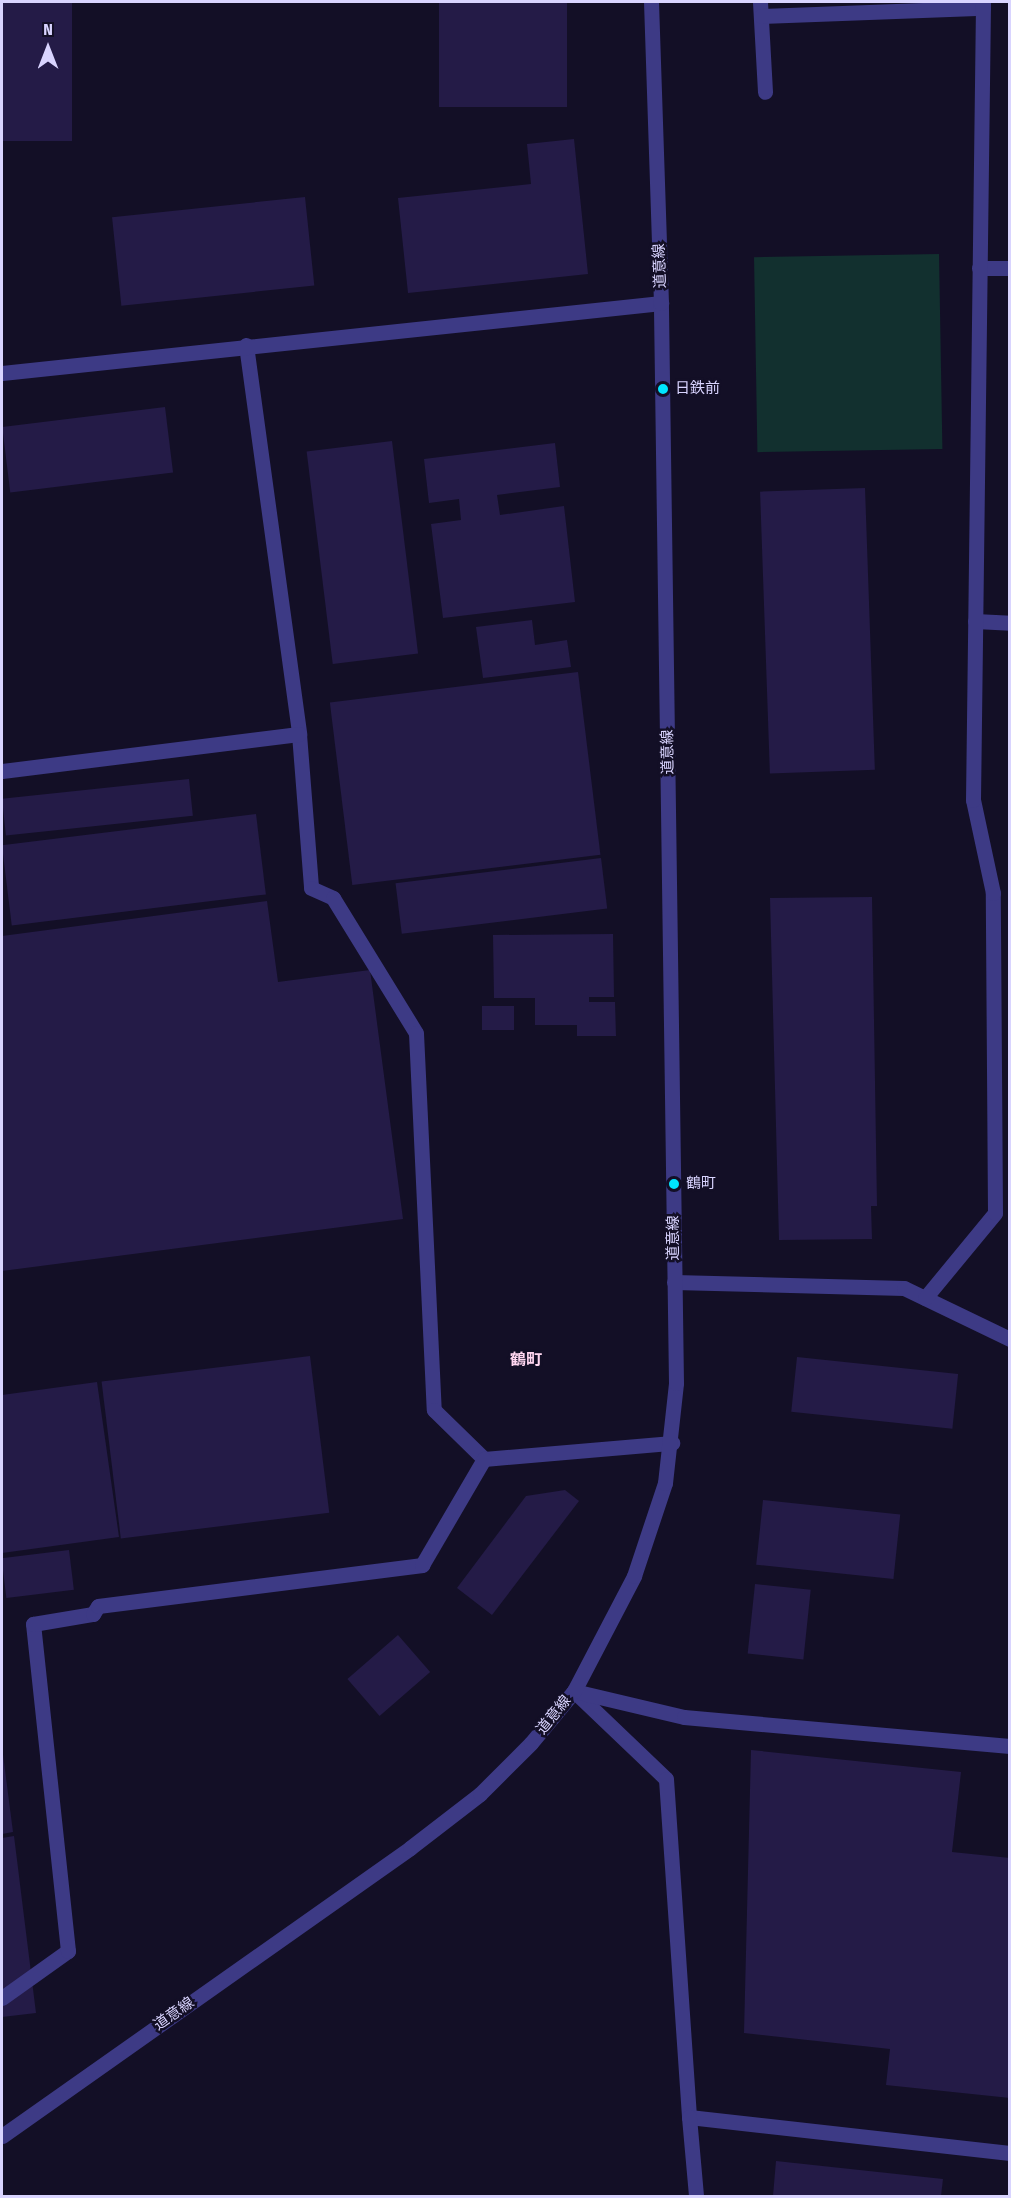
<!DOCTYPE html>
<meta charset="utf-8">
<style>
body{margin:0}
#map{position:relative;width:1011px;height:2198px;overflow:hidden;background:#130f26;font-family:"Fira Sans Condensed","Noto Sans JP",sans-serif}
div>[style]{position:absolute}
.green>*{inset:0;background:#12302f;transform-origin:0 0}
.building>*{inset:0;background:#241b47;transform-origin:0 0}
.minor>*{height:15px;margin:-7.5px;padding:0 7.5px;transform-origin:7.5px;border-radius:7.5px;background:#3d3a85}
.dots>*{width:16px;height:16px;translate:-50% -50%;box-sizing:border-box;border:3px solid #130f26;border-radius:50%}
span{translate:-50% -50%;white-space:nowrap;text-align:center;line-height:1.15;-webkit-text-stroke:5px #130f26;paint-order:stroke}
.street-label{font-size:15px;color:#d9d4ff}
.poi-label{font-size:15px;color:#d9d4ff}
.left{translate:0 -50%;text-align:left}
.neighbourhood-label{font-size:16px;color:#ffd6f0;font-weight:700}
.frame{position:absolute;inset:0;border:3px solid #d9d4ff;pointer-events:none}
.north{position:absolute;left:18px;top:18px;width:60px;height:60px;-webkit-text-stroke:4px #130f26;paint-order:stroke;rotate:0deg;font-size:16px;font-weight:700;line-height:24px;text-align:center;color:#d9d4ff}
.north::after{content:'';display:block;margin:auto;width:21px;height:27px;background:#d9d4ff;clip-path:polygon(50% 0,100% 100%,50% 72%,0 100%)}
</style>
<div id="map">
<div class="green">
<div style="left:939px;top:254px;width:195px;height:185px;rotate:89deg"></div>
</div>
<div class="building">
<div style="left:2px;top:2px;width:70px;height:139px"></div>
<div style="left:439px;top:2px;width:128px;height:105px"></div>
<div style="clip-path:polygon(574px 139px,588px 274px,408px 293px,398px 198px,531px 184px,527px 144px)"></div>
<div style="left:305px;top:197px;width:89px;height:194px;rotate:84deg"></div>
<div style="left:165px;top:407px;width:66px;height:164px;rotate:83deg"></div>
<div style="left:392px;top:441px;width:214px;height:86px;rotate:83deg"></div>
<div style="clip-path:polygon(555px 443px,560px 487px,497px 495px,500px 515px,564px 506px,575px 602px,443px 618px,431px 524px,461px 520px,459px 499px,429px 503px,424px 459px)"></div>
<div style="left:865px;top:488px;width:282px;height:105px;rotate:88deg"></div>
<div style="clip-path:polygon(532px 620px,535px 645px,567px 640px,571px 667px,483px 678px,476px 627px)"></div>
<div style="left:578px;top:672px;width:184px;height:250px;rotate:83deg"></div>
<div style="left:189px;top:779px;width:37px;height:188px;rotate:84deg"></div>
<div style="left:256px;top:814px;width:81px;height:256px;rotate:83deg"></div>
<div style="left:601px;top:858px;width:51px;height:207px;rotate:83deg"></div>
<div style="clip-path:polygon(872px 897px,877px 1206px,871px 1206px,872px 1239px,779px 1240px,770px 898px)"></div>
<div style="clip-path:polygon(267px 901px,278px 982px,370px 970px,403px 1219px,2px 1271px,2px 936px)"></div>
<div style="clip-path:polygon(613px 934px,614px 997px,589px 997px,589px 1002px,615px 1002px,616px 1036px,577px 1036px,577px 1025px,535px 1025px,535px 998px,494px 998px,493px 935px)"></div>
<div style="left:514px;top:1006px;width:24px;height:32px;rotate:90deg"></div>
<div style="left:310px;top:1356px;width:158px;height:210px;rotate:83deg"></div>
<div style="left:797px;top:1357px;width:162px;height:55px;rotate:6deg"></div>
<div style="clip-path:polygon(97px 1382px,119px 1537px,2px 1553px,2px 1395px)"></div>
<div style="clip-path:polygon(565px 1490px,579px 1501px,492px 1615px,457px 1588px,526px 1496px)"></div>
<div style="left:763px;top:1500px;width:138px;height:65px;rotate:6deg"></div>
<div style="left:69px;top:1550px;width:40px;height:68px;rotate:83deg"></div>
<div style="left:755px;top:1584px;width:56px;height:70px;rotate:6deg"></div>
<div style="left:398px;top:1635px;width:49px;height:67px;rotate:49deg"></div>
<div style="clip-path:polygon(2px 1747px,13px 1832px,2px 1834px)"></div>
<div style="clip-path:polygon(751px 1750px,961px 1772px,952px 1852px,1010px 1858px,1010px 2098px,886px 2085px,890px 2049px,744px 2033px)"></div>
<div style="clip-path:polygon(14px 1836px,36px 2013px,2px 2017px,2px 1838px)"></div>
<div style="clip-path:polygon(776px 2161px,943px 2179px,941px 2196px,773px 2196px)"></div>
</div>
<div class="minor">
<div style="left:760px;top:2px;width:90px;rotate:86.8deg"></div>
<div style="left:761px;top:16px;width:222px;rotate:-2.1deg"></div>
<div style="left:979px;top:268px;width:31px"></div>
<div style="left:246px;top:345px;width:393px;rotate:82.2deg"></div>
<div style="left:299px;top:734px;width:154px;rotate:85.5deg"></div>
<div style="left:311px;top:888px;width:24px;rotate:24deg"></div>
<div style="left:333px;top:898px;width:158px;rotate:58.4deg"></div>
<div style="left:416px;top:1033px;width:377px;rotate:87.3deg"></div>
<div style="left:434px;top:1410px;width:70px;rotate:44.4deg"></div>
<div style="left:484px;top:1459px;width:189px;rotate:-4.9deg"></div>
<div style="left:2px;top:373px;width:663px;rotate:-6.06deg"></div>
<div style="left:975px;top:621px;width:35px;rotate:3deg"></div>
<div style="left:2px;top:771px;width:299px;rotate:-7.1deg"></div>
<div style="left:674px;top:1282px;width:230px;rotate:1.5deg"></div>
<div style="left:904px;top:1288px;width:118px;rotate:25.7deg"></div>
<div style="left:925px;top:1298px;width:110px;rotate:-50.5deg"></div>
<div style="left:995px;top:1213px;width:320px;rotate:-90.4deg"></div>
<div style="left:993px;top:893px;width:95px;rotate:-102.1deg"></div>
<div style="left:973px;top:800px;width:798px;rotate:-89.28deg"></div>
<div style="left:574px;top:1691px;width:127px;rotate:43.7deg"></div>
<div style="left:666px;top:1779px;width:339px;rotate:86.1deg"></div>
<div style="left:689px;top:2117px;width:323px;rotate:6.4deg"></div>
<div style="left:574px;top:1691px;width:113px;rotate:13.3deg"></div>
<div style="left:684px;top:1717px;width:327px;rotate:5.1deg"></div>
<div style="left:2px;top:1998px;width:81px;rotate:-35.5deg"></div>
<div style="left:68px;top:1951px;width:329px;rotate:-96.1deg"></div>
<div style="left:33px;top:1624px;width:61px;rotate:-9.5deg"></div>
<div style="left:93px;top:1614px;width:9px;rotate:-58deg"></div>
<div style="left:98px;top:1606px;width:327px;rotate:-7.2deg"></div>
<div style="left:422px;top:1565px;width:123px;rotate:-59.7deg"></div>
<div style="left:689px;top:2117px;width:79px;rotate:84.9deg"></div>
<div style="left:2px;top:2136px;width:499px;rotate:-35.2deg"></div>
<div style="left:410px;top:1848px;width:88px;rotate:-37.6deg"></div>
<div style="left:480px;top:1794px;width:72px;rotate:-45deg"></div>
<div style="left:531px;top:1743px;width:67px;rotate:-50.4deg"></div>
<div style="left:574px;top:1691px;width:130px;rotate:-62.4deg"></div>
<div style="left:634px;top:1576px;width:98px;rotate:-71.6deg"></div>
<div style="left:665px;top:1483px;width:101px;rotate:-83.7deg"></div>
<div style="left:676px;top:1383px;width:1080px;rotate:-90.8deg"></div>
<div style="left:661px;top:303px;width:301px;rotate:-91.9deg"></div>
</div>
<div class="dots">
<div style="left:663px;top:389px;background:#00e5ff"></div>
<div style="left:674px;top:1184px;background:#00e5ff"></div>
</div>
<div class="street-label">
<span style="left:660px;top:266px;rotate:-92deg">道意線</span>
<span style="left:668px;top:752px;rotate:-91deg">道意線</span>
<span style="left:674px;top:1238px;rotate:-90deg">道意線</span>
<span style="left:554px;top:1715px;rotate:-51deg">道意線</span>
<span style="left:174px;top:2014px;rotate:-35deg">道意線</span>
</div>
<div class="poi-label">
<span class="left" style="left:675px;top:389px">日鉄前</span>
<span class="left" style="left:686px;top:1184px">鶴町</span>
</div>
<div class="neighbourhood-label">
<span style="left:526px;top:1360px">鶴町</span>
</div>
<div class="frame"></div>
<div class="north">N</div>
</div>
